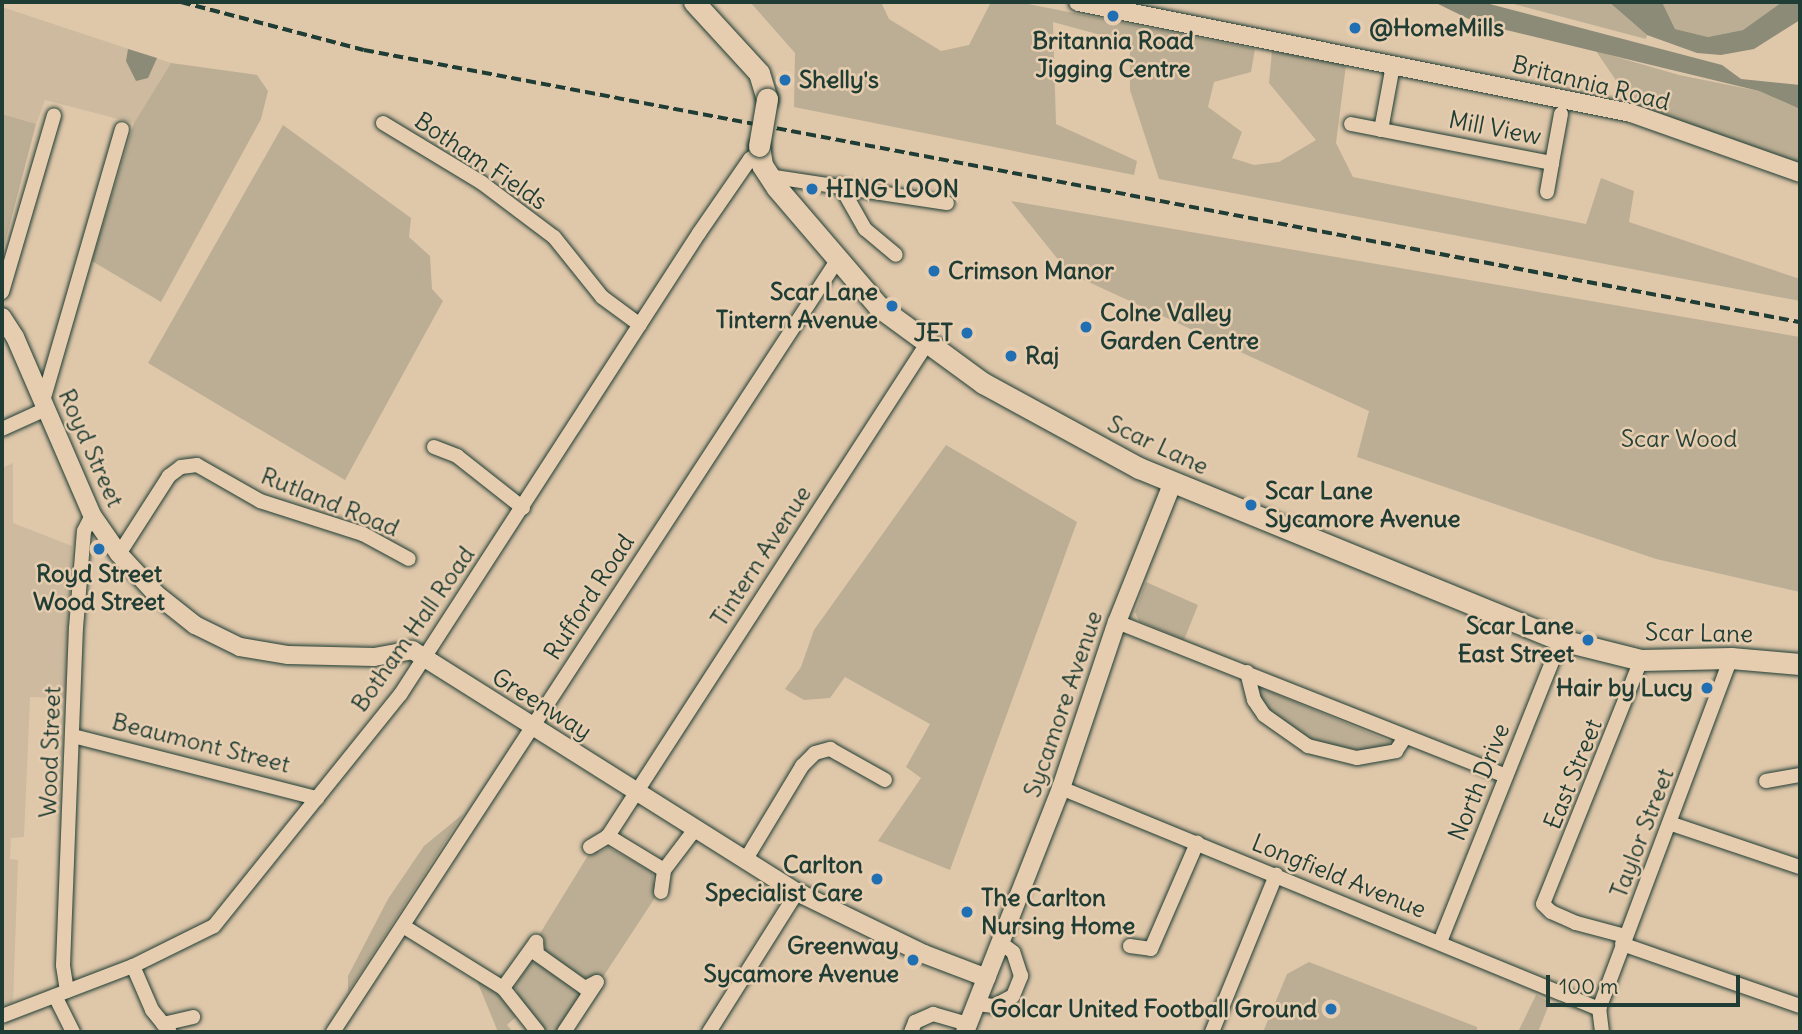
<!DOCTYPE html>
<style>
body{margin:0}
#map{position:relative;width:1802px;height:1034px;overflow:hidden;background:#dfc7aa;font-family:Delius,sans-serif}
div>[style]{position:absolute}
.built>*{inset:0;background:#cdba9f}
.green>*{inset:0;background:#bcae94}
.water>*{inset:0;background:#8b8b77}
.roads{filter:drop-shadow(0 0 2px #1f3d34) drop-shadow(0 0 2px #1f3d34)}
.minor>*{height:14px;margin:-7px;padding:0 7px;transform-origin:7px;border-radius:7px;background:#e7cdaf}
.tertiary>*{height:18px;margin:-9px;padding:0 9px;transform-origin:9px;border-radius:9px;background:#e7cdaf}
.secondary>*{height:21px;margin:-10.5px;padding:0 10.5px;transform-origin:10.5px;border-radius:10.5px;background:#e7cdaf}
.rail>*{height:3.5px;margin-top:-1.75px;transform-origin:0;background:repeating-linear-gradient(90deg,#1f3d34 0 10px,transparent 0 15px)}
.bridges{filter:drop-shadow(0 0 2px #1f3d34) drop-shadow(0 0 2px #1f3d34)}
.secondary-bridge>*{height:21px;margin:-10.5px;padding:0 10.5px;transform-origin:10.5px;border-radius:10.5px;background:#e7cdaf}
.dots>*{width:19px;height:19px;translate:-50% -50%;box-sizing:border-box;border:4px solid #e7cdaf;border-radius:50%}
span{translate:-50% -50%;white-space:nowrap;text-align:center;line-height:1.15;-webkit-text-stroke:5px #e7cdaf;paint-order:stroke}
.poi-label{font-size:24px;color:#1f3d34;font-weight:700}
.left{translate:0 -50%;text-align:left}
.right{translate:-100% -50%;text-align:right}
.street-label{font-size:24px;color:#1f3d34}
.park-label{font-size:24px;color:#274339}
.frame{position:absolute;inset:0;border:4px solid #1f3d34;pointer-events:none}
.scale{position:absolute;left:1546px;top:975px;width:194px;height:32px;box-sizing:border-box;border:4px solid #1f3d34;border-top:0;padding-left:9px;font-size:21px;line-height:24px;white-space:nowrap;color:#1f3d34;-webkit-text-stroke:5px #e7cdaf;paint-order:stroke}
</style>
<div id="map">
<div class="built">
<div style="clip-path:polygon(2px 7px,171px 63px,134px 123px,45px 100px,36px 124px,2px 114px)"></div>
<div style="clip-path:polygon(13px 463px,13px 523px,72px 546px,65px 698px,30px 697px,24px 837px,11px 838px,10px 859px,18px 860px,13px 1002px,2px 1006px,2px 468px)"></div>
</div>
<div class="green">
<div style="clip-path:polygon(750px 2px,881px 2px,889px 19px,941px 51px,969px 45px,991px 2px,1018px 2px,1255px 49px,1251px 72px,1214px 82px,1208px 107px,1242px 132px,1232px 158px,1254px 165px,1279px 162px,1316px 140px,1269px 83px,1272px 51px,1346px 65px,1336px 143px,1353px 177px,1586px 224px,1601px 178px,1634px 191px,1629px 222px,1800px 279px,1800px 301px,1159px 179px,1130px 90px,1130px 43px,1053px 22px,1056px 124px,1137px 161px,1134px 175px,794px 107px,795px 53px)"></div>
<div style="clip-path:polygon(1506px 2px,1609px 2px,1647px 35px,1646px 39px)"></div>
<div style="clip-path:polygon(1662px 2px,1782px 2px,1743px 30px,1708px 37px,1675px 29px)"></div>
<div style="clip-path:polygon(1596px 51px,1679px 75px,1759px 91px,1800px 109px,1800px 164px,1632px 104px)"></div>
<div style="clip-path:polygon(171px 63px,257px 75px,268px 91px,261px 119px,161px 302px,92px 261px,134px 123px)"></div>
<div style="clip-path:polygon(2px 114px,36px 124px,2px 254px)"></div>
<div style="clip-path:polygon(283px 125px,411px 218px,409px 237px,430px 256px,432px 289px,443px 301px,345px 480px,148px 363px)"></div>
<div style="clip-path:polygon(1011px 201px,1800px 337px,1800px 592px,1656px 559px,1357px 457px,1369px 411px,1069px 273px)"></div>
<div style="clip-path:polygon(946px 445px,1077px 522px,950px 870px,878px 841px,921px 778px,906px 767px,930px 724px,845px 677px,830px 698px,804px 700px,785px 689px,801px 667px,814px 630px)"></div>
<div style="clip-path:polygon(1146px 582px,1198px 605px,1184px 640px,1139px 621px,1135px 612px)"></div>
<div style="clip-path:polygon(1259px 687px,1389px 741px,1389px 747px,1365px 754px,1322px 747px,1266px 711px,1255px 691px)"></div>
<div style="clip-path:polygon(463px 814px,348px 992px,348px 976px,388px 899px,424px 846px)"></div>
<div style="clip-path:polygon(608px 847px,652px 872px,654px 884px,660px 890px,603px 977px,581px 978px,545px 952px,544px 939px,539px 935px,592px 849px,600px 852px)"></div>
<div style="clip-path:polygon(1309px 962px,1477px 1027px,1477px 1032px,1263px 1032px,1287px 974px)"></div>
<div style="clip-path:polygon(530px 963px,540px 963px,580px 989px,582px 997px,561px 1032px,545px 1030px,518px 995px,515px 986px)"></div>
<div style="clip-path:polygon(477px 981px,496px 991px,516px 1017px,507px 1025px,513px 1032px,498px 1032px)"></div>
<div style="clip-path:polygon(1536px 995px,1550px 1002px,1538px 1032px,1518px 1032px)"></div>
</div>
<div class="water">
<div style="clip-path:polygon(1434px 2px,1482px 2px,1722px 65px,1741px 79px,1800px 85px,1800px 109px,1759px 91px,1477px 23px)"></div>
<div style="clip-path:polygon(1609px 2px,1662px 2px,1675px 29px,1708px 37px,1743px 30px,1782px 2px,1800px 2px,1800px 20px,1754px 49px,1721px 55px,1697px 53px,1647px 35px)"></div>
<div style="clip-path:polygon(128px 49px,157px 58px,148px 78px,136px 81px,126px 61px)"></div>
</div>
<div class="roads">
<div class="minor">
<div style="left:383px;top:123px;width:116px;rotate:31.2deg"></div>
<div style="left:482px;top:183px;width:90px;rotate:36.9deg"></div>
<div style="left:554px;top:237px;width:77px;rotate:51.3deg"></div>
<div style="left:602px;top:297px;width:47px;rotate:36.4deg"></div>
<div style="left:1351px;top:124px;width:205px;rotate:11deg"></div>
<div style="left:1552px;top:163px;width:50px;rotate:-79.6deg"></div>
<div style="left:1381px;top:130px;width:66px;rotate:-79.5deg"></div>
<div style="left:768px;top:176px;width:181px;rotate:8.6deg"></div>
<div style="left:840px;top:185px;width:51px;rotate:60.4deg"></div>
<div style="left:865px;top:229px;width:40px;rotate:40deg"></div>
<div style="left:1547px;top:192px;width:29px;rotate:-80deg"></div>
<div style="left:2px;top:292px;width:184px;rotate:-73.6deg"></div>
<div style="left:43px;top:401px;width:283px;rotate:-73.8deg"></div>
<div style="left:2px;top:429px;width:48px;rotate:-24.4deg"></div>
<div style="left:434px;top:447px;width:25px;rotate:21deg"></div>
<div style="left:457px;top:456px;width:84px;rotate:38.2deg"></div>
<div style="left:119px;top:554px;width:93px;rotate:-57.3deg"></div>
<div style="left:169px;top:476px;width:15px;rotate:-37deg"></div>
<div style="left:181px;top:467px;width:16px;rotate:-7deg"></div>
<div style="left:197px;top:465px;width:73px;rotate:29.7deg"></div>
<div style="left:260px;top:501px;width:108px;rotate:17.8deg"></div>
<div style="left:363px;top:534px;width:52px;rotate:28.5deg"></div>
<div style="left:1117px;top:622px;width:418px;rotate:21.6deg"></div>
<div style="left:1247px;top:672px;width:29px;rotate:76deg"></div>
<div style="left:1254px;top:700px;width:18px;rotate:56deg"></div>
<div style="left:1264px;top:715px;width:54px;rotate:35.2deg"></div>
<div style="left:1308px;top:746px;width:50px;rotate:13.8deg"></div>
<div style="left:1357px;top:758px;width:40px;rotate:-10deg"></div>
<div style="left:1396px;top:751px;width:17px;rotate:-57deg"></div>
<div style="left:73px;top:736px;width:252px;rotate:14.3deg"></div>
<div style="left:1766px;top:781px;width:35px;rotate:-10deg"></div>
<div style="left:1061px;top:788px;width:582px;rotate:22.33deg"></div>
<div style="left:1672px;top:824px;width:135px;rotate:18.6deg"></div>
<div style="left:696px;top:828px;width:53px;rotate:127.3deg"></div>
<div style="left:664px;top:870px;width:66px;rotate:-148.7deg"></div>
<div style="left:608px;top:836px;width:585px;rotate:-57.07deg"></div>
<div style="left:590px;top:847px;width:21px;rotate:-31deg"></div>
<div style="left:746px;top:859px;width:109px;rotate:-58.9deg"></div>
<div style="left:802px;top:766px;width:18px;rotate:-45deg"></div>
<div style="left:815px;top:753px;width:16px;rotate:-15deg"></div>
<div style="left:830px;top:749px;width:63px;rotate:29.4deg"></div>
<div style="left:661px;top:892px;width:22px;rotate:-82deg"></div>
<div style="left:403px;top:926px;width:118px;rotate:31.8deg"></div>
<div style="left:503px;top:988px;width:56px;rotate:51.5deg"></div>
<div style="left:1625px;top:936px;width:51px;rotate:-165.1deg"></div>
<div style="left:1576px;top:923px;width:27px;rotate:-156deg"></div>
<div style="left:1551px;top:912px;width:11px;rotate:-135deg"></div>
<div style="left:1543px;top:904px;width:263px;rotate:-68.1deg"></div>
<div style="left:1440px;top:942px;width:325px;rotate:-68.2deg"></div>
<div style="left:1622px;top:944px;width:188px;rotate:19.2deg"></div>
<div style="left:1130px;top:946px;width:21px;rotate:8deg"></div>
<div style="left:1151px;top:949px;width:116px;rotate:-66.5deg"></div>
<div style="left:133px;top:966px;width:48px;rotate:66.6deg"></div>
<div style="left:152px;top:1010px;width:28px;rotate:51deg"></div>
<div style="left:503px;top:988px;width:57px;rotate:-54.3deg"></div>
<div style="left:536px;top:942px;width:12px;rotate:85deg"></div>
<div style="left:537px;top:954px;width:59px;rotate:35.3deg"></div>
<div style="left:585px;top:988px;width:13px;rotate:-27deg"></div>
<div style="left:597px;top:982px;width:60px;rotate:123.4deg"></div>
<div style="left:67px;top:991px;width:26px;rotate:-99deg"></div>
<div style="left:63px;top:965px;width:337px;rotate:-87.8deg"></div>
<div style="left:76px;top:628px;width:97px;rotate:-85.3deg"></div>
<div style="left:84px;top:531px;width:18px;rotate:-63deg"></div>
<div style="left:55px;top:996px;width:40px;rotate:63.4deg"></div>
<div style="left:977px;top:1004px;width:17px;rotate:7deg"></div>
<div style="left:994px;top:1006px;width:21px;rotate:-28deg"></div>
<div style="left:1013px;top:996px;width:22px;rotate:-68deg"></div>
<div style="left:1021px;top:976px;width:25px;rotate:-108deg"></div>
<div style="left:1013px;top:952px;width:15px;rotate:-143deg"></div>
<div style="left:2px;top:1016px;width:140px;rotate:-20.9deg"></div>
<div style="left:133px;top:966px;width:90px;rotate:-26.3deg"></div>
<div style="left:214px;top:926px;width:297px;rotate:-51.2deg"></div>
<div style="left:400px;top:695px;width:550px;rotate:-57.09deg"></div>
<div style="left:699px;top:233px;width:90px;rotate:-55.4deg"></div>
<div style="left:750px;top:159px;width:11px;rotate:-34deg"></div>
<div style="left:163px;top:1024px;width:31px;rotate:-13deg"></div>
<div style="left:333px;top:1032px;width:923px;rotate:-56.84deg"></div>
<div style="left:709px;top:1032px;width:165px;rotate:-57.8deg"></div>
<div style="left:911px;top:1032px;width:11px;rotate:-68deg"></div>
<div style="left:915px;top:1022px;width:20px;rotate:-24deg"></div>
<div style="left:933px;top:1014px;width:36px;rotate:16deg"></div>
<div style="left:1212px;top:1032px;width:170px;rotate:-67.8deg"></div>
<div style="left:1602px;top:1032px;width:23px;rotate:-97deg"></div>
<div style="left:1599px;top:1009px;width:375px;rotate:-69.4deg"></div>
</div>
<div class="tertiary">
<div style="left:1078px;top:2px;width:564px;rotate:11.35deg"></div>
<div style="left:1631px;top:113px;width:179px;rotate:19.5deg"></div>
<div style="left:2px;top:317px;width:24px;rotate:57deg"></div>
<div style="left:15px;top:337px;width:194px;rotate:66.6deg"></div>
<div style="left:92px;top:515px;width:47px;rotate:55.3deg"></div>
<div style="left:119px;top:554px;width:54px;rotate:47.2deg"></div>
<div style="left:156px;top:594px;width:50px;rotate:38.5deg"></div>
<div style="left:195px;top:625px;width:50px;rotate:26.1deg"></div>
<div style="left:240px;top:647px;width:49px;rotate:9.5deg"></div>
<div style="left:288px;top:655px;width:86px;rotate:1.3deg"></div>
<div style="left:374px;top:657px;width:39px;rotate:-10deg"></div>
<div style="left:412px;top:650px;width:455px;rotate:32.2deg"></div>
<div style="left:797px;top:892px;width:141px;rotate:26deg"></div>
<div style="left:924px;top:954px;width:67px;rotate:20.9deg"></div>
<div style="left:965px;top:1032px;width:262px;rotate:-68.5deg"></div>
<div style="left:1061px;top:788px;width:175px;rotate:-71.4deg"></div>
<div style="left:1117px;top:622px;width:151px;rotate:-68.2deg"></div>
</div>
<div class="secondary">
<div style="left:694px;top:2px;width:96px;rotate:47.5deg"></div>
<div style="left:759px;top:73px;width:27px;rotate:73deg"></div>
<div style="left:759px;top:146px;width:19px;rotate:81deg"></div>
<div style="left:762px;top:165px;width:27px;rotate:57deg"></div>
<div style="left:777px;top:188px;width:157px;rotate:49.4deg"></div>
<div style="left:879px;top:307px;width:129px;rotate:36.2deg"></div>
<div style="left:983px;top:383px;width:178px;rotate:28.6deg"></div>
<div style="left:1139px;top:468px;width:456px;rotate:22.2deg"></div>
<div style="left:1561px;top:640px;width:82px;rotate:14deg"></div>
<div style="left:1641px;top:660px;width:90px;rotate:-1.3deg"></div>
<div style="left:1731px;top:658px;width:69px;rotate:5deg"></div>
</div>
</div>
<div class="rail">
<div style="left:181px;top:2px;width:189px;rotate:14.7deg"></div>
<div style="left:364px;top:50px;width:1462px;rotate:10.73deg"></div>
</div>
<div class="bridges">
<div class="secondary-bridge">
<div style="left:759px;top:146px;width:48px;rotate:-80.3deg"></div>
</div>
</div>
<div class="dots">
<div style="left:1113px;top:16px;background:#1f6fb2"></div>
<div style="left:1355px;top:28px;background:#1f6fb2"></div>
<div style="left:785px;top:80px;background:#1f6fb2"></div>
<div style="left:812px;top:189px;background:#1f6fb2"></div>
<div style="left:934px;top:271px;background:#1f6fb2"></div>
<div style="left:892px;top:306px;background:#1f6fb2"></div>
<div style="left:1086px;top:327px;background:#1f6fb2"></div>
<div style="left:967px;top:333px;background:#1f6fb2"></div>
<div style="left:1011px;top:356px;background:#1f6fb2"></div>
<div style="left:1251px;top:505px;background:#1f6fb2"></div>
<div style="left:99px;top:549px;background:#1f6fb2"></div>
<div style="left:1588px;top:640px;background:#1f6fb2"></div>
<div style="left:1707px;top:688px;background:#1f6fb2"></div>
<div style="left:877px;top:879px;background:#1f6fb2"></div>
<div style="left:967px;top:912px;background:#1f6fb2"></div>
<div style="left:913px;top:960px;background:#1f6fb2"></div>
<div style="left:1331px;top:1009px;background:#1f6fb2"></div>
</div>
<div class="poi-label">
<span class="left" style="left:1369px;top:28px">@HomeMills</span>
<span style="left:1113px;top:55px">Britannia Road<br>Jigging Centre</span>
<span class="left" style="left:799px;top:80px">Shelly's</span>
<span class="left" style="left:826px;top:189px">HING LOON</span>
<span class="left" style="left:948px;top:271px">Crimson Manor</span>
<span class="right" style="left:878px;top:306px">Scar Lane<br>Tintern Avenue</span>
<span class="left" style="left:1100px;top:327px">Colne Valley<br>Garden Centre</span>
<span class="right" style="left:953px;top:333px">JET</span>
<span class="left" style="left:1025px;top:356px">Raj</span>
<span class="left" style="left:1265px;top:505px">Scar Lane<br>Sycamore Avenue</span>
<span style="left:99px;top:588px">Royd Street<br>Wood Street</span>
<span class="right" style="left:1574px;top:640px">Scar Lane<br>East Street</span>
<span class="right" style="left:1693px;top:688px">Hair by Lucy</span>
<span class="right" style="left:863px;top:879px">Carlton<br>Specialist Care</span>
<span class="left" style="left:981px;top:912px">The Carlton<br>Nursing Home</span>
<span class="right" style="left:899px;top:960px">Greenway<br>Sycamore Avenue</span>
<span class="right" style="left:1317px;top:1009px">Golcar United Football Ground</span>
</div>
<div class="street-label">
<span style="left:1591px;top:83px;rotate:14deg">Britannia Road</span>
<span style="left:1495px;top:128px;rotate:11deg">Mill View</span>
<span style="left:481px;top:161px;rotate:34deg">Botham Fields</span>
<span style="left:1158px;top:445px;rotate:25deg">Scar Lane</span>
<span style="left:91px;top:448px;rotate:66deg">Royd Street</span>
<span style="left:330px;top:502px;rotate:22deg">Rutland Road</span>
<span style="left:761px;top:556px;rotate:-57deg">Tintern Avenue</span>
<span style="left:589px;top:597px;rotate:-57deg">Rufford Road</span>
<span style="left:413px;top:629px;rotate:-55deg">Botham Hall Road</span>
<span style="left:1699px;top:633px;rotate:1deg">Scar Lane</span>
<span style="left:542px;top:704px;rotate:32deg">Greenway</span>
<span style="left:1063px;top:704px;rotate:-71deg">Sycamore Avenue</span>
<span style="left:201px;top:743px;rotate:14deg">Beaumont Street</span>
<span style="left:50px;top:752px;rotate:-88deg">Wood Street</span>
<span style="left:1573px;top:774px;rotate:-68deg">East Street</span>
<span style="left:1479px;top:782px;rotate:-68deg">North Drive</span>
<span style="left:1642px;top:833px;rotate:-69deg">Taylor Street</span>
<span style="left:1339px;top:876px;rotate:22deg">Longfield Avenue</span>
</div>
<div class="park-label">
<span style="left:1679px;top:439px">Scar Wood</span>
</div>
<div class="frame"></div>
<div class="scale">100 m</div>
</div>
